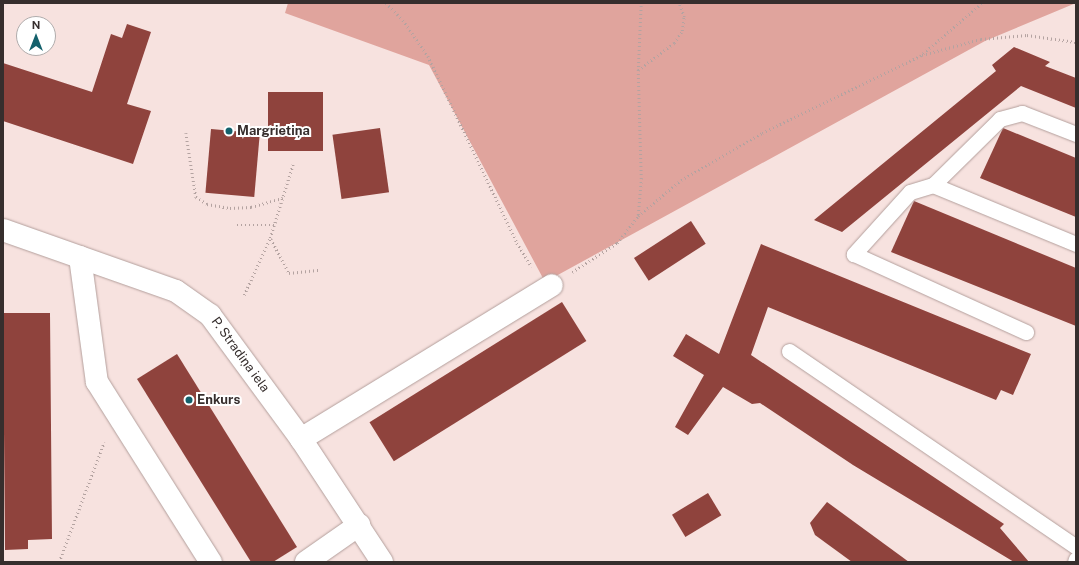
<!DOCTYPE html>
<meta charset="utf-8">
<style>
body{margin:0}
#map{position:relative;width:1079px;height:565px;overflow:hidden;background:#f7e2df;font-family:"Public Sans",sans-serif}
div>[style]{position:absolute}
.green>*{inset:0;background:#e0a49d}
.building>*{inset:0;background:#8f433d;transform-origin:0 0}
.path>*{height:2.5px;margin-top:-1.25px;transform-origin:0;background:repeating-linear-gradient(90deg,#b4a3a1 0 1px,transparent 0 4px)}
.roads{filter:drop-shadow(0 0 1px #b39f9c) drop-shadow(0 0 1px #b39f9c)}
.lane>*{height:15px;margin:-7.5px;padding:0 7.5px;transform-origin:7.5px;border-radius:7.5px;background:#fff}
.street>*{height:22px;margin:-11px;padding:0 11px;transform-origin:11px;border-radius:11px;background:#fff}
.dots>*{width:11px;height:11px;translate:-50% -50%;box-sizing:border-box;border:2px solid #fff;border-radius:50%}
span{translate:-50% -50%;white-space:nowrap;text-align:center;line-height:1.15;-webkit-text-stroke:4px #fff;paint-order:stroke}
.poi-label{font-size:13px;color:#362e2d;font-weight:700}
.left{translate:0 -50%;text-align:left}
.street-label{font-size:13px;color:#362e2d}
.frame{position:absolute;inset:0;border:4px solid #362e2d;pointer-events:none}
.north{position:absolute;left:16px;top:16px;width:40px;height:40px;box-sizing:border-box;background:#fff;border:1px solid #afabab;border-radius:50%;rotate:0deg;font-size:11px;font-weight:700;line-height:16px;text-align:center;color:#362e2d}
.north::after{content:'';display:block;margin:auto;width:14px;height:18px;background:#14616c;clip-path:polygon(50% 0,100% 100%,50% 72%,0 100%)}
</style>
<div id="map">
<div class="green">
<div style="clip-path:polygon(288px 3px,1076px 3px,985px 41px,545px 282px,429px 65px,285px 13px)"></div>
</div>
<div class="building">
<div style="clip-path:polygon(127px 24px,151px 32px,127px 104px,151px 111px,133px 164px,3px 121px,3px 63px,92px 92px,111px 34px,122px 38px)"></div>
<div style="clip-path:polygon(1014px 47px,1050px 62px,1045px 66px,1076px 78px,1076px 108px,1021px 86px,842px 232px,814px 220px,996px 71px,992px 65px)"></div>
<div style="left:323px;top:92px;width:59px;height:55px;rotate:90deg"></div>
<div style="left:380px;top:128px;width:65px;height:48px;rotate:82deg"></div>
<div style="clip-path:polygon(1003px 128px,1076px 158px,1076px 217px,980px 178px)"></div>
<div style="left:211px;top:129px;width:49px;height:64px;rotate:5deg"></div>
<div style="clip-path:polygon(914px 201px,1076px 268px,1076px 326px,891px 252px)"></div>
<div style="left:691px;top:221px;width:27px;height:68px;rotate:57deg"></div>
<div style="clip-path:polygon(761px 244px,1031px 354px,1013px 395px,1001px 390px,996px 400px,768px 307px,751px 355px,1004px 524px,1000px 528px,1029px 562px,1014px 562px,853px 465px,760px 403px,752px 404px,723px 387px,688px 435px,675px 427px,704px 375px,673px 356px,686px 334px,719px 354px)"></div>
<div style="left:562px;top:302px;width:46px;height:227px;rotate:58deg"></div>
<div style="clip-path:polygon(3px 313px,50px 313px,52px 539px,28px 540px,28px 549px,5px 550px)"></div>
<div style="clip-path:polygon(177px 354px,297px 547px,273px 562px,251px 562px,137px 379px)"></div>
<div style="left:708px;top:493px;width:26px;height:42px;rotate:59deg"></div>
<div style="clip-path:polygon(827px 502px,909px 562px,852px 562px,815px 535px,810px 523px)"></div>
</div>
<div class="path">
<div style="left:386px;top:3px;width:24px;rotate:45deg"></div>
<div style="left:403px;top:20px;width:44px;rotate:55.2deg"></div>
<div style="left:428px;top:56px;width:207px;rotate:64.5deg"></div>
<div style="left:517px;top:243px;width:28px;rotate:58deg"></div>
<div style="left:922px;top:55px;width:61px;rotate:-15.2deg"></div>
<div style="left:981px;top:39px;width:46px;rotate:-5deg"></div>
<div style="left:1027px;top:35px;width:49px;rotate:8.1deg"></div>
<div style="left:638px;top:70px;width:45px;rotate:-36.9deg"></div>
<div style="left:674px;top:43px;width:14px;rotate:-56deg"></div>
<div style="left:682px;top:31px;width:14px;rotate:-82deg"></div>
<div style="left:684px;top:17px;width:15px;rotate:-110deg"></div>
<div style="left:186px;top:133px;width:65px;rotate:81.1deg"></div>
<div style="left:196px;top:197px;width:13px;rotate:32deg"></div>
<div style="left:207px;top:204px;width:23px;rotate:10deg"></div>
<div style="left:230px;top:208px;width:21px;rotate:-3deg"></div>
<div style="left:251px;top:207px;width:33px;rotate:-16deg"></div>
<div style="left:638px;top:215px;width:36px;rotate:-85deg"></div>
<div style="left:641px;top:179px;width:108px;rotate:-91.6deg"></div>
<div style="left:638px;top:71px;width:68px;rotate:-87.5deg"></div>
<div style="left:237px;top:225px;width:38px"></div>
<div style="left:271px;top:239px;width:38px;rotate:62deg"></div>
<div style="left:289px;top:273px;width:31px;rotate:-6deg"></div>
<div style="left:572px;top:272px;width:54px;rotate:-32.8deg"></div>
<div style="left:617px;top:243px;width:34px;rotate:-52deg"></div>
<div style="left:638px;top:216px;width:56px;rotate:-39.9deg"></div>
<div style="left:681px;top:180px;width:94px;rotate:-30.1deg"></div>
<div style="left:762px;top:133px;width:176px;rotate:-26deg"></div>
<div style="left:920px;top:56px;width:82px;rotate:-40.5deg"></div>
<div style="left:244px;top:295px;width:63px;rotate:-65.5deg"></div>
<div style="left:270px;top:238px;width:77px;rotate:-72.7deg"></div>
<div style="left:59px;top:562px;width:128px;rotate:-69.4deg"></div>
</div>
<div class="roads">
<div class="lane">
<div style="left:1076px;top:134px;width:58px;rotate:-158.7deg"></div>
<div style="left:1022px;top:113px;width:23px;rotate:165deg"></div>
<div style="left:1000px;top:119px;width:94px;rotate:135.4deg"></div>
<div style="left:933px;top:185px;width:155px;rotate:22.4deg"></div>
<div style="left:933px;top:185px;width:24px;rotate:163deg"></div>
<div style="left:910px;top:192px;width:84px;rotate:132.1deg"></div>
<div style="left:854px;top:254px;width:189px;rotate:24.4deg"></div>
<div style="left:789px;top:351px;width:348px;rotate:34.3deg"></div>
<div style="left:1075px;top:562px;width:3px;rotate:-72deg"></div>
</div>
<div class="street">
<div style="left:3px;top:230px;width:183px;rotate:19.4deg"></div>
<div style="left:176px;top:291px;width:42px;rotate:35.2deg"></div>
<div style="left:210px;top:315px;width:154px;rotate:53.7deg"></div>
<div style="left:301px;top:439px;width:147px;rotate:56.6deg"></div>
<div style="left:80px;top:257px;width:126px;rotate:82.3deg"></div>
<div style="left:97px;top:382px;width:213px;rotate:57.7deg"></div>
<div style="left:301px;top:439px;width:294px;rotate:-31.5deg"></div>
<div style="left:306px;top:562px;width:65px;rotate:-34.9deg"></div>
</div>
</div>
<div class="dots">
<div style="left:229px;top:131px;background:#14616c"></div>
<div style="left:189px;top:400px;background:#14616c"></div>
</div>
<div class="poi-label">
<span class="left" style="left:237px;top:131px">Margrietiņa</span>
<span class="left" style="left:197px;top:400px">Enkurs</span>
</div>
<div class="street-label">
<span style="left:240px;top:355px;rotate:54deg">P. Stradiņa iela</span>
</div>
<div class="frame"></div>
<div class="north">N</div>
</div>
